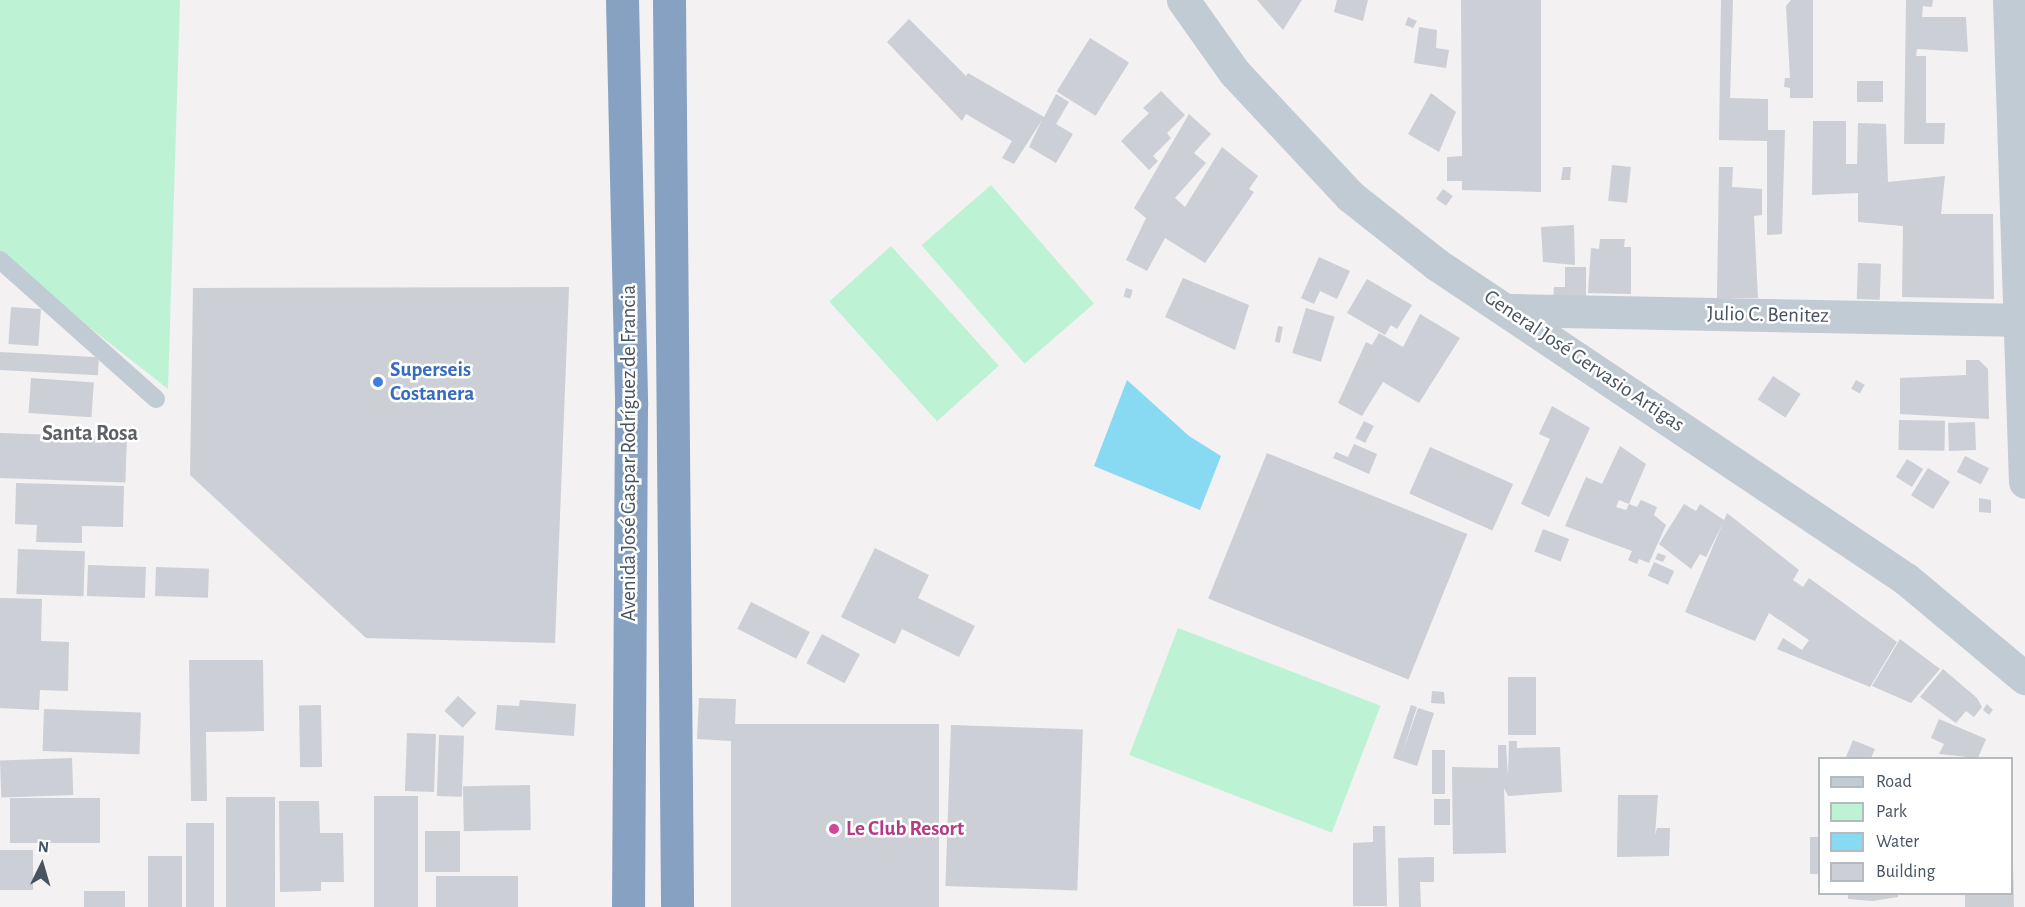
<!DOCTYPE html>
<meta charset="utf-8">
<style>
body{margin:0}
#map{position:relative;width:2025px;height:907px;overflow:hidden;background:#f3f1f1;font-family:"Alegreya Sans",sans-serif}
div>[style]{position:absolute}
.green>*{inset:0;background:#bdf3d4;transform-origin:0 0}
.water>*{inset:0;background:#88d9f2}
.building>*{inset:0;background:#cccfd6;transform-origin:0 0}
.lane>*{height:18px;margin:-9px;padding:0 9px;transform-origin:9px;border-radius:9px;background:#c1cbd3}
.street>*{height:33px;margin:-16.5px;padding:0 16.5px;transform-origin:16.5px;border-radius:16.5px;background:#c1cbd3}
.highway>*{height:33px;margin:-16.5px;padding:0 16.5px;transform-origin:16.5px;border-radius:16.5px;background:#86a1c2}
.dots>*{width:16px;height:16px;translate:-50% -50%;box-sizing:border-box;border:3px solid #fff;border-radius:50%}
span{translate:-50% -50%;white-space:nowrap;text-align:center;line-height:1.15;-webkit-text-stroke:5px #fff;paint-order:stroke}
.street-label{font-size:21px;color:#475360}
.shop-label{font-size:21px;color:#366cbe;font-weight:700}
.left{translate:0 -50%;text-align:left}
.hotel-label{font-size:21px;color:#b23c85;font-weight:700}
.neighbourhood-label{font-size:22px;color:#5d6166;font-weight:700}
.legend{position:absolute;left:1818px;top:757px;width:195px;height:138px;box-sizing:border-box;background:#fff;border:2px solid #b5babf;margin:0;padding:8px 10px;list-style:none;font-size:18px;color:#475360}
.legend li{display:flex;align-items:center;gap:12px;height:30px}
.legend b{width:30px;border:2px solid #b5babf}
.north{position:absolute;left:12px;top:835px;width:60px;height:60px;-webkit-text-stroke:4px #fff;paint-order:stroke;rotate:5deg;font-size:16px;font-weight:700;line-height:24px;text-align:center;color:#475360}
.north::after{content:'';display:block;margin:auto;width:21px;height:27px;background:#475360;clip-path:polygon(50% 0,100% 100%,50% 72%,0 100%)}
</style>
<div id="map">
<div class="green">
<div style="clip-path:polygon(0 0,180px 0,168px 389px,0 257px)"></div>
<div style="left:991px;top:185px;width:157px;height:92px;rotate:49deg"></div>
<div style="left:891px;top:246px;width:161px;height:83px;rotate:48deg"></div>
<div style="left:1178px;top:628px;width:217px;height:136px;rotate:21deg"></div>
</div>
<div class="water">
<div style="clip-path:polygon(1127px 380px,1189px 436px,1221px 456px,1200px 510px,1094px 466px)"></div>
</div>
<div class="building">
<div style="clip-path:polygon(1257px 0,1302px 0,1283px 30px)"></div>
<div style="clip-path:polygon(1337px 0,1368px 0,1363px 21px,1334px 12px)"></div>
<div style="clip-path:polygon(1461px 0,1541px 0,1541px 192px,1462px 190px,1462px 181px,1447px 181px,1447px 157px,1462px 156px)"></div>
<div style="clip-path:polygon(1721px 0,1733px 0,1730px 98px,1768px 99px,1768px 130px,1785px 130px,1782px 234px,1767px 235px,1767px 141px,1719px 140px)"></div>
<div style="clip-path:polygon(1791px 0,1813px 0,1813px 98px,1790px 98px,1790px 88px,1784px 87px,1785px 78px,1790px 78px,1786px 6px)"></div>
<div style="clip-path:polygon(1906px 0,1933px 0,1932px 7px,1923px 6px,1922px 17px,1966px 17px,1968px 52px,1917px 49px,1916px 56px,1926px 56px,1926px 123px,1945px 123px,1944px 144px,1904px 144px)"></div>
<div style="clip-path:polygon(1408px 17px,1417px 21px,1413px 28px,1405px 25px)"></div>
<div style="clip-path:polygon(909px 19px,966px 76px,968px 73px,1044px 117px,1056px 94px,1069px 102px,1056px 124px,1073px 134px,1056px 163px,1029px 147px,1042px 120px,1014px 164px,1002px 158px,1012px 141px,966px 114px,962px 121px,887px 42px)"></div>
<div style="clip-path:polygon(1419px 27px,1437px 30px,1436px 48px,1449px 50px,1446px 68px,1414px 63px)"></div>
<div style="left:1090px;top:38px;width:46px;height:63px;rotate:32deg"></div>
<div style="left:1857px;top:81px;width:26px;height:21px"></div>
<div style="clip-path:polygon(1161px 91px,1185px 115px,1167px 133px,1171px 138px,1153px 156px,1158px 161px,1149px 170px,1121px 141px,1149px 113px,1143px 108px)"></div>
<div style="clip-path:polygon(1431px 93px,1456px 112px,1439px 152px,1408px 134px)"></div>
<div style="clip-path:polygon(1189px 114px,1211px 134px,1194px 153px,1206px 163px,1175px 198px,1185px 207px,1222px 147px,1258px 176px,1249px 189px,1254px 192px,1205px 263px,1165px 238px,1147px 271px,1126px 260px,1146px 218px,1134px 208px)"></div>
<div style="clip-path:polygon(1813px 121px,1846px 121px,1846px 164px,1857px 164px,1858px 123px,1886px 124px,1888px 182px,1945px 176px,1941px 214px,1993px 214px,1994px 299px,1902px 297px,1903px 226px,1858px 222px,1858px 193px,1812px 195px)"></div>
<div style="left:1612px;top:165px;width:19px;height:36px;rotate:6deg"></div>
<div style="clip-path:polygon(1563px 167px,1571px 167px,1570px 180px,1561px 180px)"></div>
<div style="clip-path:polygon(1719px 167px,1733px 167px,1732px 187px,1762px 189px,1762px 215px,1754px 216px,1758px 298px,1717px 298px)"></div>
<div style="left:1443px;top:189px;width:12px;height:12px;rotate:35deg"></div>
<div style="clip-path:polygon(1574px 225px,1575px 265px,1543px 262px,1541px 227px)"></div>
<div style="clip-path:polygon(1600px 239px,1625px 239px,1624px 247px,1631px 247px,1631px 294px,1588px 293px,1591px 248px,1599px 249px)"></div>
<div style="clip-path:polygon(1319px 257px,1350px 271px,1337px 299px,1320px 291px,1314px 304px,1301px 298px)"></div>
<div style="left:1858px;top:263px;width:23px;height:36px;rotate:2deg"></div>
<div style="clip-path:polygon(1565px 267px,1586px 267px,1586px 299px,1553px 302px,1554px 287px,1565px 287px)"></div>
<div style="clip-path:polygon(1183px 278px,1249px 305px,1235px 350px,1165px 317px)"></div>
<div style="clip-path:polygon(1367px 279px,1412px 305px,1397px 329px,1391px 325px,1385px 335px,1347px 313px)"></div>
<div style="clip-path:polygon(569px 287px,555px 643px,366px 638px,190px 475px,193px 288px)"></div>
<div style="left:1126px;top:288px;width:7px;height:9px;rotate:16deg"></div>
<div style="left:11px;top:307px;width:30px;height:37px;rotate:4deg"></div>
<div style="left:1306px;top:308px;width:30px;height:47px;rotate:17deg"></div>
<div style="clip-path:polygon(1420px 314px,1460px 338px,1419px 403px,1383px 382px,1362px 416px,1338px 403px,1366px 342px,1372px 345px,1379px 333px,1403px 347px)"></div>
<div style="left:1278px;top:326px;width:5px;height:16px;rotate:11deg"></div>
<div style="left:0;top:352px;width:99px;height:18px;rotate:3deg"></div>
<div style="clip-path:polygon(1966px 360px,1979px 360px,1988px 369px,1989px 419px,1900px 414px,1900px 378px,1966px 375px)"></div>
<div style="left:1773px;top:376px;width:33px;height:28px;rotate:33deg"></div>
<div style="left:31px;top:378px;width:63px;height:35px;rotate:4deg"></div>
<div style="left:1856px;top:380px;width:10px;height:10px;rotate:29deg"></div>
<div style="clip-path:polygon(1552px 406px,1590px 428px,1549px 517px,1521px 504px,1550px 439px,1539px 434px)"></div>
<div style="left:1899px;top:420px;width:46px;height:30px;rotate:1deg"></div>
<div style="left:1364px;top:421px;width:11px;height:19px;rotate:27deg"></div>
<div style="left:1975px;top:422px;width:28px;height:27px;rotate:88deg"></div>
<div style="left:0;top:433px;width:127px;height:45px;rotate:2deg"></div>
<div style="clip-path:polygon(1354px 444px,1377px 454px,1369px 474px,1333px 458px,1336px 452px,1348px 457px)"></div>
<div style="clip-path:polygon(evenodd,1620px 446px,1646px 464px,1629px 504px,1637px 507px,1641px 500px,1657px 507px,1654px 515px,1666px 525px,1649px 563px,1639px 559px,1637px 564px,1628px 560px,1632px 551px,1565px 526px,1586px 477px,1602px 484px,1620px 446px,1619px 500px,1629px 504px,1626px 510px,1616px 507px,1619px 500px)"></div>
<div style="left:1430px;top:447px;width:91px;height:51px;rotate:24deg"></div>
<div style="left:1267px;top:453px;width:216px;height:157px;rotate:22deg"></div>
<div style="left:1965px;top:456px;width:27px;height:18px;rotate:27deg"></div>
<div style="left:1907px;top:459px;width:19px;height:21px;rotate:32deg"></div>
<div style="left:1928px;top:468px;width:26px;height:32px;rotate:32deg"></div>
<div style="clip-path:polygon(16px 483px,124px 486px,123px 527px,82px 526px,82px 543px,36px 542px,37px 525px,15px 524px)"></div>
<div style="clip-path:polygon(1979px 498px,1991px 500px,1991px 513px,1979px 512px)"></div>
<div style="clip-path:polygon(1684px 504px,1696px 511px,1700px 504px,1724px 520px,1727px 513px,1799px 570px,1793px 580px,1803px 587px,1809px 578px,1897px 642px,1870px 687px,1777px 649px,1783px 638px,1802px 650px,1809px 640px,1769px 613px,1755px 641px,1685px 612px,1723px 523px,1706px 557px,1700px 554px,1691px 569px,1659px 544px)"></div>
<div style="left:1543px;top:529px;width:28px;height:24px;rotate:21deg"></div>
<div style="clip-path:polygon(875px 548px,929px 575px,918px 598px,975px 626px,959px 657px,902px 629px,895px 644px,841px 617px)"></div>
<div style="left:18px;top:549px;width:67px;height:45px;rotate:2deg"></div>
<div style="clip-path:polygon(1658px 553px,1666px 556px,1663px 562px,1655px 559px)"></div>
<div style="left:1654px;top:562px;width:22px;height:15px;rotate:24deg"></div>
<div style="left:88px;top:565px;width:58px;height:31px;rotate:2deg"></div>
<div style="left:156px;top:567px;width:53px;height:29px;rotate:2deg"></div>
<div style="clip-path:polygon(0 598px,42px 599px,41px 641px,69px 642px,68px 691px,40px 690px,39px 710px,0 708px)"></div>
<div style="left:751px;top:602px;width:66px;height:30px;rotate:27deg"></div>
<div style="left:822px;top:634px;width:43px;height:33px;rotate:28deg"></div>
<div style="clip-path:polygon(1900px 639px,1940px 669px,1911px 703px,1872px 686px)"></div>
<div style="clip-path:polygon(189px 660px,263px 660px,264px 731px,206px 732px,207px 801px,191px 801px)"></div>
<div style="clip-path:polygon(1943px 669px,1977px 698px,1982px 707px,1974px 717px,1966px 711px,1956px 723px,1920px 697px)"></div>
<div style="left:1508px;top:677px;width:28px;height:58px"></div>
<div style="clip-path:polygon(1432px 691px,1444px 692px,1445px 704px,1431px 703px)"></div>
<div style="left:458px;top:696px;width:25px;height:20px;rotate:43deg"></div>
<div style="clip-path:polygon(699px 698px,736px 699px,735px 724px,939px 724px,939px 907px,731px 907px,731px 741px,697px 739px)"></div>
<div style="clip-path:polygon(520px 700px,576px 704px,574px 736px,495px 730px,497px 705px,519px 706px)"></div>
<div style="clip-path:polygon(1987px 704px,1993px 710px,1989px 715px,1983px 710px)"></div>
<div style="left:321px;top:705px;width:62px;height:22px;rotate:89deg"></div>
<div style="clip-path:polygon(1411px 705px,1417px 707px,1402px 754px,1418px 708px,1434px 713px,1417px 766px,1393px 758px)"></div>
<div style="left:44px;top:709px;width:97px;height:42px;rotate:2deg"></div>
<div style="clip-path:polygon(1939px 719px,1986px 739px,1978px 758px,1939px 754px,1944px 744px,1931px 738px)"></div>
<div style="left:951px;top:725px;width:132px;height:161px;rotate:2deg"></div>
<div style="left:407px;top:733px;width:29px;height:58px;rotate:2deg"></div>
<div style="left:439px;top:735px;width:25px;height:61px;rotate:2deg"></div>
<div style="clip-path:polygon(1853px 740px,1875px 749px,1871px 758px,1846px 757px)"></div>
<div style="clip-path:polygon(1509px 741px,1517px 741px,1517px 748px,1560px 747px,1562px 792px,1508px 796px,1504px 788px,1506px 853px,1453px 854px,1452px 767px,1498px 768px,1498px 745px,1506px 745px,1508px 776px)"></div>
<div style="left:1432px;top:750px;width:13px;height:44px"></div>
<div style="left:72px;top:758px;width:37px;height:72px;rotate:88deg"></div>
<div style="left:530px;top:785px;width:45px;height:67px;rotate:89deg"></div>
<div style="clip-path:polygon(1618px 795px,1658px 795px,1655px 835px,1657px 828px,1670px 828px,1669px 856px,1617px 857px)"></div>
<div style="left:374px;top:796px;width:44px;height:111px"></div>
<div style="left:226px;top:797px;width:49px;height:110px"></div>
<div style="left:100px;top:798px;width:45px;height:90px;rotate:90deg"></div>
<div style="left:1434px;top:799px;width:16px;height:26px"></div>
<div style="clip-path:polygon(279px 801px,319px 801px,320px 833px,343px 833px,344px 882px,321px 882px,321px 891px,280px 892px)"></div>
<div style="left:186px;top:823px;width:28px;height:84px"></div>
<div style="clip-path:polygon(1373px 826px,1385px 826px,1387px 906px,1353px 906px,1353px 843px,1373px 842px)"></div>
<div style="clip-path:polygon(2012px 826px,2014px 907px,1965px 907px,1965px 894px,2012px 894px)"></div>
<div style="left:425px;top:831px;width:35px;height:41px"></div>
<div style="left:1810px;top:837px;width:10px;height:37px"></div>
<div style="left:0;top:850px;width:33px;height:40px"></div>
<div style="left:148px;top:856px;width:34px;height:51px"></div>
<div style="clip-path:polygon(1434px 857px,1434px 882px,1420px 882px,1421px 907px,1399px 907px,1398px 858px)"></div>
<div style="left:518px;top:876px;width:31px;height:82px;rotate:90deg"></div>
<div style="left:84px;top:891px;width:41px;height:16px"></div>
<div style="clip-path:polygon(1848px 894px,1898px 894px,1898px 897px,1872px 901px,1848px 899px)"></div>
</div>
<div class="lane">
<div style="left:0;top:260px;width:209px;rotate:41.7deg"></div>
</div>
<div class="street">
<div style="left:1183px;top:0;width:88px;rotate:54.7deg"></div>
<div style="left:1234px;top:72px;width:170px;rotate:46.9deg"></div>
<div style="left:1350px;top:196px;width:110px;rotate:38.3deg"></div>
<div style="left:1436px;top:264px;width:566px;rotate:33.83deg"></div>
<div style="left:1906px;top:579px;width:155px;rotate:39.8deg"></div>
<div style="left:2009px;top:0;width:482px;rotate:88.1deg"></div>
<div style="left:1511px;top:310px;width:514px;rotate:1.11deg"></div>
</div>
<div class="highway">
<div style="left:622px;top:0;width:405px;rotate:88.7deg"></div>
<div style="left:631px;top:405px;width:502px;rotate:90.34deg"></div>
<div style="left:669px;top:0;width:907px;rotate:89.49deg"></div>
</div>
<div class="dots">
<div style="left:378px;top:382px;background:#3f7fe0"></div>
<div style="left:834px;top:829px;background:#d1479c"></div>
</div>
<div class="street-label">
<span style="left:1768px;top:315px;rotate:1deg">Julio C. Benitez</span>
<span style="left:1584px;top:361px;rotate:34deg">General José Gervasio Artigas</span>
<span style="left:629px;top:453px;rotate:-90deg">Avenida José Gaspar Rodríguez de Francia</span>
</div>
<div class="shop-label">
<span class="left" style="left:390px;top:382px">Superseis<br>Costanera</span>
</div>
<div class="hotel-label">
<span class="left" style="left:846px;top:829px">Le Club Resort</span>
</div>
<div class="neighbourhood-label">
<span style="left:90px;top:434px">Santa Rosa</span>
</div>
<ul class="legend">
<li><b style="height:8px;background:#c1cbd3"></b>Road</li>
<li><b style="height:16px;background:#bdf3d4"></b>Park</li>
<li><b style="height:16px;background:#88d9f2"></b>Water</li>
<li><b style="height:16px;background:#cccfd6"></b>Building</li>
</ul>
<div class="north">N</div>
</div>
